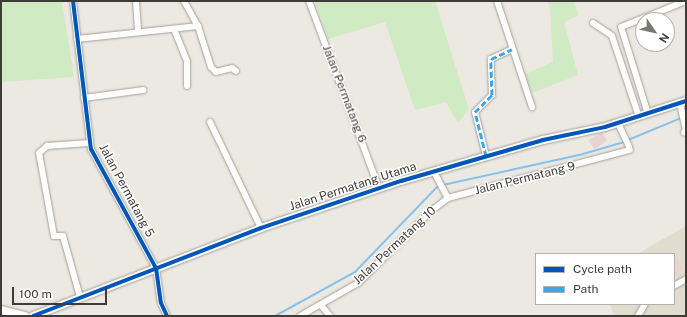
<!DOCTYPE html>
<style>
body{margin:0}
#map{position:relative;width:687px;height:317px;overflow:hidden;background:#ece9e2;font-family:"Public Sans",sans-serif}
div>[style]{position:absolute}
.built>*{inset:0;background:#e2dccf}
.green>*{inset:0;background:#d0eac3}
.stream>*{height:2px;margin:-1px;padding:0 1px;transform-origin:1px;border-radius:1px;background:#86c2ec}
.building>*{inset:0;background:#e6d4d0}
.roads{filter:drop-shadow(0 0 1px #a3a09b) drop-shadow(0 0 1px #a3a09b)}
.minor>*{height:6px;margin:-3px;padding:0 3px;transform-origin:3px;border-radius:3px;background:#fcfcfb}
.tertiary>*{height:8px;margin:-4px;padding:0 4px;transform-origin:4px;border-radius:4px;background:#fcfcfb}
.quiet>*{height:3px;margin-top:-1.5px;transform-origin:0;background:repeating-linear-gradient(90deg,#3fa4ec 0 6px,transparent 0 9px)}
.cycleway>*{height:4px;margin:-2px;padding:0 2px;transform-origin:2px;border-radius:2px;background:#0057b8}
span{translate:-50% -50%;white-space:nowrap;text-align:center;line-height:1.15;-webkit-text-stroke:3px #fff;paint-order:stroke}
.street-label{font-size:12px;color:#3e3c37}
.frame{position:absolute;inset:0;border:2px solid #3e3c37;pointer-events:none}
.legend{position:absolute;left:535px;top:253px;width:140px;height:52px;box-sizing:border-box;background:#fff;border:1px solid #b2b1af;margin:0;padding:5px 7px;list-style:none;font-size:12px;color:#3e3c37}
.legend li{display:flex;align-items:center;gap:8px;height:20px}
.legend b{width:20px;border:1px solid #b2b1af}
.north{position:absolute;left:635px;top:12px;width:40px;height:40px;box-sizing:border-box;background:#fff;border:1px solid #b2b1af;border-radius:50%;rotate:124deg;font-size:11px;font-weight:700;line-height:16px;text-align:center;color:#3e3c37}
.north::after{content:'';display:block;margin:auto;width:14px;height:18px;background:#7b7973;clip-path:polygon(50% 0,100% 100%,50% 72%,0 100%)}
.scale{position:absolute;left:12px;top:287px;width:95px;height:18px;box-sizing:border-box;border:2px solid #3e3c37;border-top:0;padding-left:5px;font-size:12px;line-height:14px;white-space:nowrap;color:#3e3c37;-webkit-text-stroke:3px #fff;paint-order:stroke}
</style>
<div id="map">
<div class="built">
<div style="clip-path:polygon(686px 226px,686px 316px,615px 316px,609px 304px,674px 304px,674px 254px,637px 254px)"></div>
</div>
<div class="green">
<div style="clip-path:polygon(1px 1px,62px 1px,74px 77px,1px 82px)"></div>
<div style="clip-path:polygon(315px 1px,435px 1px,469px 109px,458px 123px,446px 102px,415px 110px,385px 22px,328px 39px)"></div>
<div style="clip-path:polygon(547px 1px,578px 1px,574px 3px,579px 15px,564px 22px,578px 75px,532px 93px,525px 74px,553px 62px,550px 9px)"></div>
</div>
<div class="stream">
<div style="left:628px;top:140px;width:63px;rotate:-22.5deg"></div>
<div style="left:275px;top:316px;width:91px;rotate:-28.8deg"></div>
<div style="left:355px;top:272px;width:120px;rotate:-46deg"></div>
<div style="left:438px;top:186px;width:148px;rotate:-12.4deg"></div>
<div style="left:583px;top:154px;width:43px;rotate:-16.3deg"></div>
</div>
<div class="building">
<div style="clip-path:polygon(602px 133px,607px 140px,595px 150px,588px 140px)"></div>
<div style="clip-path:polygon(674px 253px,683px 269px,674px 275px)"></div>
</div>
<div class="roads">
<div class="minor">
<div style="left:73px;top:1px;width:149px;rotate:83.1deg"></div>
<div style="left:91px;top:149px;width:136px;rotate:61.4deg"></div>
<div style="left:156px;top:268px;width:35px;rotate:82deg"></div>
<div style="left:161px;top:303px;width:14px;rotate:65deg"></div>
<div style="left:136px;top:1px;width:31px;rotate:86deg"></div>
<div style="left:184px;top:1px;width:29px;rotate:61deg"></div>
<div style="left:198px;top:26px;width:43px;rotate:72.4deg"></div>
<div style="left:211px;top:67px;width:7px;rotate:45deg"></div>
<div style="left:216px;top:72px;width:16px;rotate:-14deg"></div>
<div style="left:232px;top:68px;width:5px;rotate:37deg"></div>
<div style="left:309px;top:1px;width:200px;rotate:69.5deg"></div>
<div style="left:497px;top:1px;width:112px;rotate:71.7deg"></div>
<div style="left:593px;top:23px;width:23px;rotate:34deg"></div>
<div style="left:612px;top:36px;width:85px;rotate:71.6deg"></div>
<div style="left:174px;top:29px;width:35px;rotate:68deg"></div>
<div style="left:187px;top:62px;width:24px;rotate:90deg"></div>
<div style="left:77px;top:39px;width:122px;rotate:-6.1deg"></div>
<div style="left:84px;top:98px;width:60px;rotate:-7.7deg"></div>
<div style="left:680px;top:104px;width:26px;rotate:77deg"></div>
<div style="left:686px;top:129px;width:4px;rotate:117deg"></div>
<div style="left:648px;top:114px;width:91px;rotate:-107.2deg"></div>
<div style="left:621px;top:27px;width:70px;rotate:-21.8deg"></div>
<div style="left:210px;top:122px;width:118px;rotate:64.3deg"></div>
<div style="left:618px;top:123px;width:26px;rotate:65deg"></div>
<div style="left:486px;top:156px;width:45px;rotate:-104deg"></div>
<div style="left:475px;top:112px;width:24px;rotate:-45deg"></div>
<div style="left:492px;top:95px;width:36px;rotate:-92deg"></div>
<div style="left:491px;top:59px;width:23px;rotate:-25deg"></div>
<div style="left:434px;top:172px;width:30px;rotate:62deg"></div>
<div style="left:674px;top:286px;width:14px;rotate:-30deg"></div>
<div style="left:80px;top:297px;width:63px;rotate:-105.6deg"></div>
<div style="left:63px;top:236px;width:9px;rotate:180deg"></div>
<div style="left:54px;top:236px;width:84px;rotate:-100.2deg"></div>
<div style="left:39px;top:153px;width:11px;rotate:-41deg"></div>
<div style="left:47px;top:146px;width:42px;rotate:-4.1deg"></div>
<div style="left:321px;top:305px;width:14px;rotate:51deg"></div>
<div style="left:300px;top:316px;width:67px;rotate:-29.6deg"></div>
<div style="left:358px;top:283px;width:101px;rotate:-44.6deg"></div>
<div style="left:430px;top:212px;width:23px;rotate:-38deg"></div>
<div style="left:448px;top:198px;width:188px;rotate:-14.8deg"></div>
<div style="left:638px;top:316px;width:14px;rotate:-60deg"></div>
</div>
<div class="tertiary">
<div style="left:1px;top:310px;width:25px;rotate:14deg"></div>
<div style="left:33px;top:316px;width:244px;rotate:-21.1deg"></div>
<div style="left:261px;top:228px;width:148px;rotate:-18.6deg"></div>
<div style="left:401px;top:181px;width:148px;rotate:-16.1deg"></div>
<div style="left:543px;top:140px;width:63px;rotate:-11.8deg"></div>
<div style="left:605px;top:127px;width:85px;rotate:-17.8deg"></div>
</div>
</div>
<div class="quiet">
<div style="left:486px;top:156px;width:45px;rotate:-104deg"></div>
<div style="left:475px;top:112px;width:24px;rotate:-45deg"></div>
<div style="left:492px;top:95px;width:36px;rotate:-92deg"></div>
<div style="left:491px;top:59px;width:23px;rotate:-25deg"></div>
</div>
<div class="cycleway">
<div style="left:73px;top:1px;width:149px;rotate:83.1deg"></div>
<div style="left:91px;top:149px;width:136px;rotate:61.4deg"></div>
<div style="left:156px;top:268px;width:35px;rotate:82deg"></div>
<div style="left:161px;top:303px;width:14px;rotate:65deg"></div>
<div style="left:33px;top:316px;width:244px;rotate:-21.1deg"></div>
<div style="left:261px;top:228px;width:148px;rotate:-18.6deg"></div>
<div style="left:401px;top:181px;width:148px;rotate:-16.1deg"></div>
<div style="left:543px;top:140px;width:63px;rotate:-11.8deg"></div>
<div style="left:605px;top:127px;width:85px;rotate:-17.8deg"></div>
</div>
<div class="street-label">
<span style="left:344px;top:94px;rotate:69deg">Jalan Permatang 6</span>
<span style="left:525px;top:179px;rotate:-14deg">Jalan Permatang 9</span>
<span style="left:353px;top:187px;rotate:-18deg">Jalan Permatang Utama</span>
<span style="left:126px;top:191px;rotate:62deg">Jalan Permatang 5</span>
<span style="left:395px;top:246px;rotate:-43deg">Jalan Permatang 10</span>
</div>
<div class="frame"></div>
<ul class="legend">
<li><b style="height:5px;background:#0057b8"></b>Cycle path</li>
<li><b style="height:5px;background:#3fa4ec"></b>Path</li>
</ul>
<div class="north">N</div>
<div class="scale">100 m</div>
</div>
